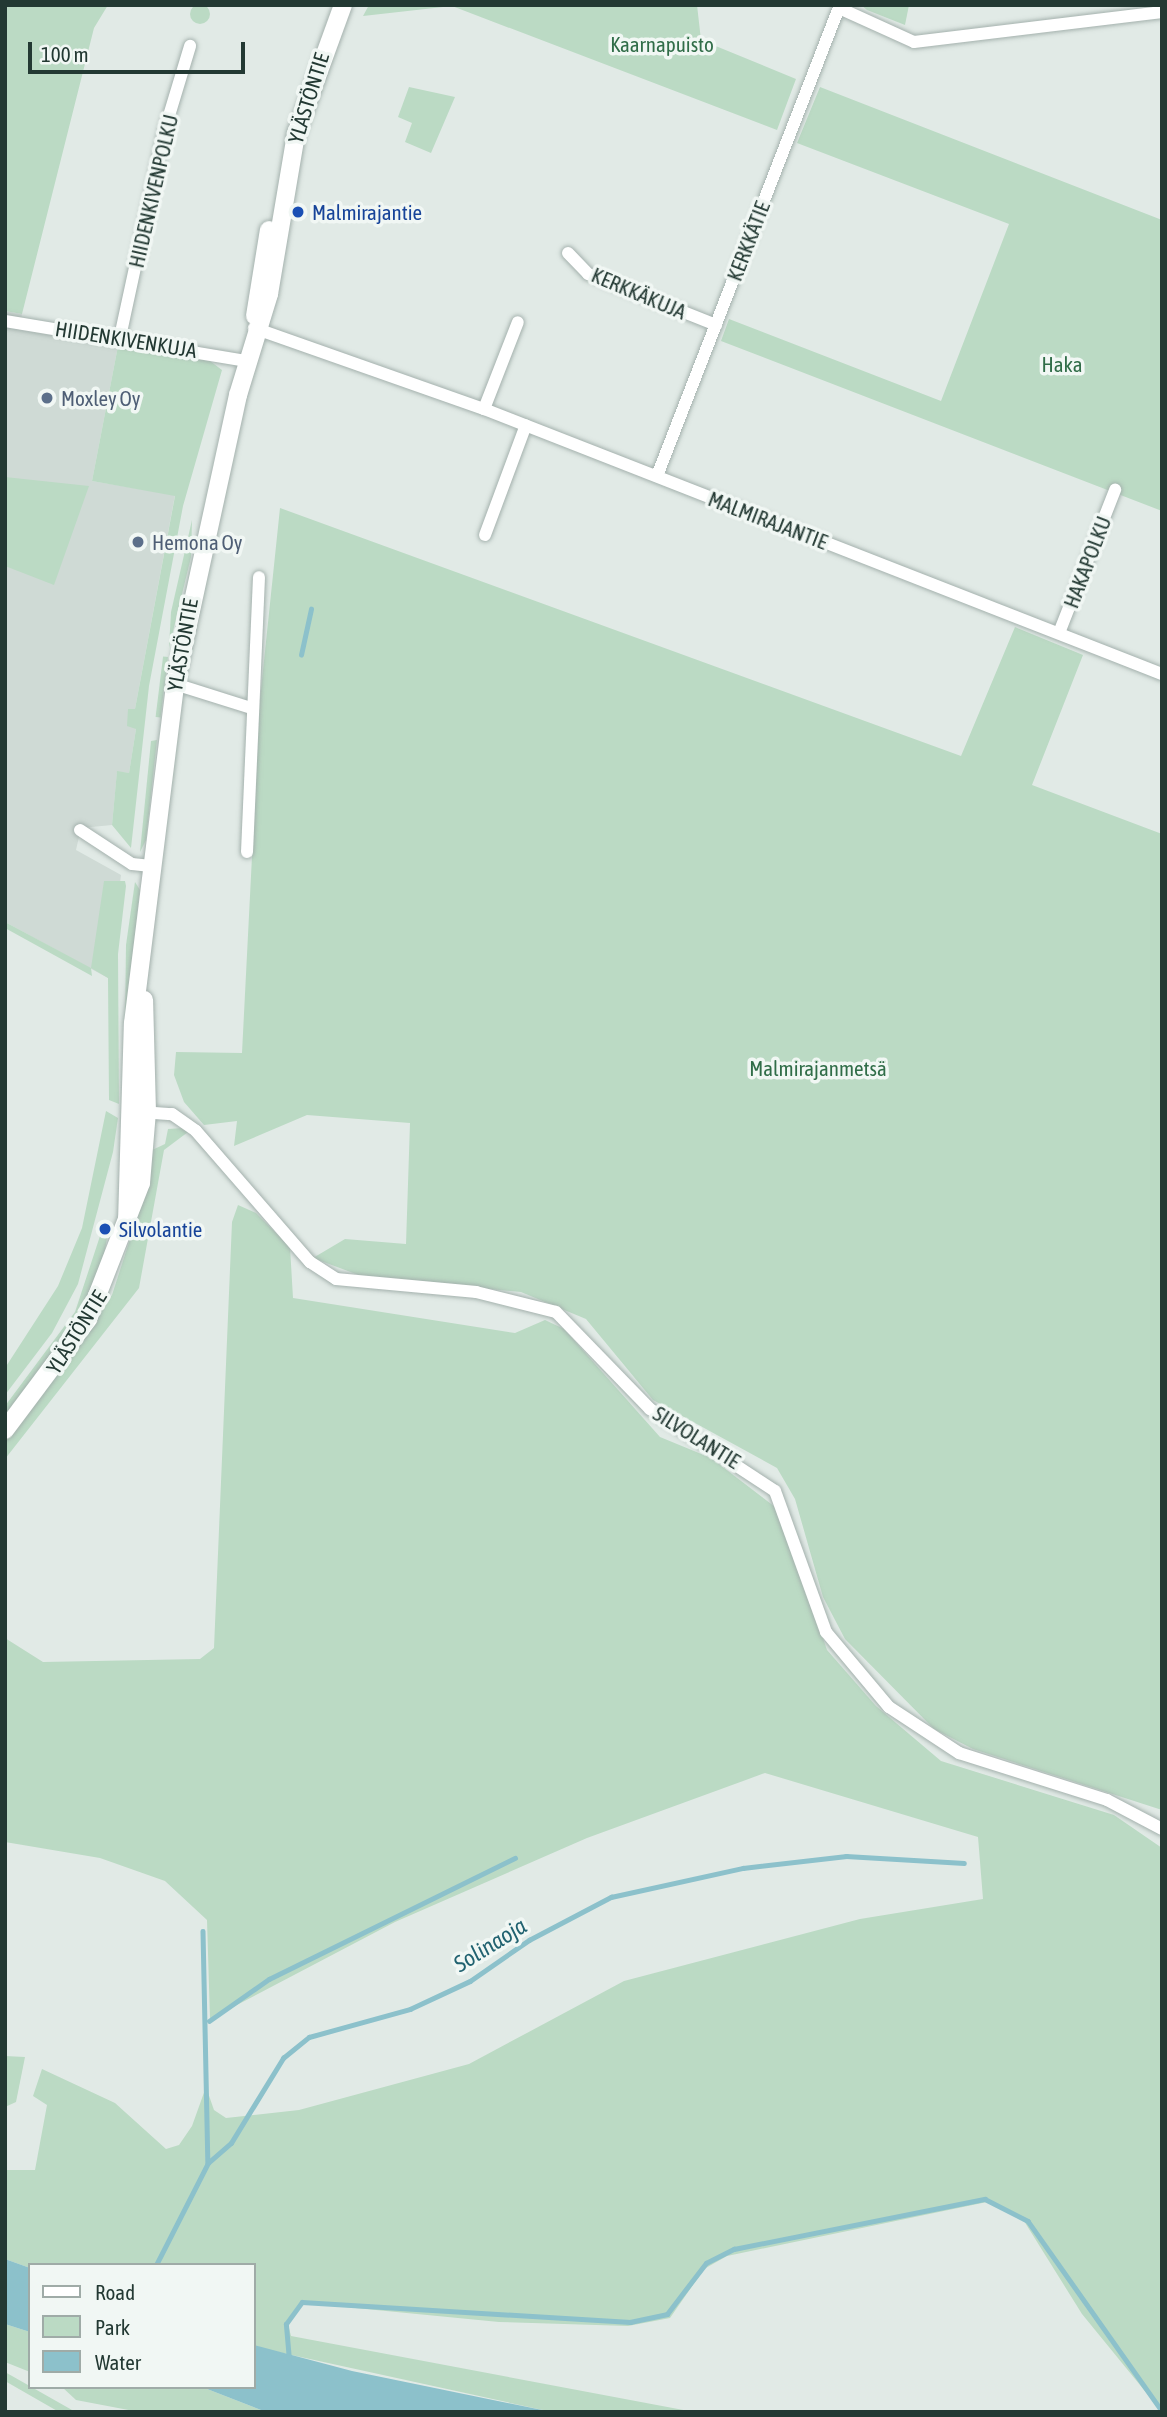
<!DOCTYPE html>
<meta charset="utf-8">
<style>
body{margin:0}
#map{position:relative;width:1167px;height:2417px;overflow:hidden;background:#e1eae6;font-family:"Asap Condensed",sans-serif}
div>[style]{position:absolute}
.built>*{inset:0;background:#cfdad5}
.green>*{inset:0;background:#bbdac4;transform-origin:0 0}
.round{border-radius:50%}
.water>*{inset:0;background:#8cc1cb}
.stream>*{height:4.5px;margin:-2.25px;padding:0 2.25px;transform-origin:2.25px;border-radius:2.25px;background:#8cc1cb}
.roads{filter:drop-shadow(0 0 2px #a4b1ad) drop-shadow(0 0 2px #a4b1ad)}
.minor>*{height:12px;margin:-6px;padding:0 6px;transform-origin:6px;border-radius:6px;background:#fff}
.secondary>*{height:18px;margin:-9px;padding:0 9px;transform-origin:9px;border-radius:9px;background:#fff}
.dots>*{width:19px;height:19px;translate:-50% -50%;box-sizing:border-box;border:4px solid #f1f7f4;border-radius:50%}
span{translate:-50% -50%;white-space:nowrap;text-align:center;line-height:1.15;-webkit-text-stroke:7px #f1f7f4;paint-order:stroke}
.park-label{font-size:21px;color:#306d48}
.street-label{font-size:21px;color:#233933}
.transit-label{font-size:21px;color:#164399}
.left{translate:0 -50%;text-align:left}
.service-label{font-size:21px;color:#4e5e75}
.water-label{font-size:23px;color:#216270;font-style:italic}
.frame{position:absolute;inset:0;border:7px solid #233933;pointer-events:none}
.legend{position:absolute;left:28px;top:2263px;width:228px;height:126px;box-sizing:border-box;background:#f1f7f4;border:2px solid #9faba7;margin:0;padding:9px 12px;list-style:none;font-size:21px;color:#233933}
.legend li{display:flex;align-items:center;gap:14px;height:35px}
.legend b{width:35px;border:2px solid #9faba7}
.scale{position:absolute;left:28px;top:42px;width:217px;height:32px;box-sizing:border-box;border:4px solid #233933;border-top:0;padding-left:9px;font-size:21px;line-height:24px;white-space:nowrap;color:#233933;-webkit-text-stroke:5px #f1f7f4;paint-order:stroke}
</style>
<div id="map">
<div class="built">
<div style="clip-path:polygon(5px 311px,22px 314px,19px 330px,118px 346px,92px 481px,175px 495px,135px 709px,128px 709px,136px 729px,129px 773px,117px 772px,112px 825px,81px 828px,76px 850px,121px 875px,108px 978px,5px 922px)"></div>
</div>
<div class="green">
<div class="round" style="left:190px;top:4px;width:20px;height:20px"></div>
<div style="clip-path:polygon(5px 5px,108px 5px,94px 28px,22px 314px,5px 311px)"></div>
<div style="clip-path:polygon(369px 5px,697px 5px,701px 40px,796px 79px,777px 130px,452px 6px,363px 16px)"></div>
<div style="clip-path:polygon(861px 5px,909px 5px,905px 25px,867px 10px)"></div>
<div style="clip-path:polygon(409px 87px,455px 97px,431px 153px,405px 142px,412px 123px,398px 117px)"></div>
<div style="clip-path:polygon(820px 87px,1162px 220px,1162px 511px,721px 341px,729px 319px,941px 401px,1009px 224px,797px 143px)"></div>
<div style="clip-path:polygon(118px 346px,210px 361px,222px 370px,183px 506px,149px 686px,131px 848px,112px 825px,117px 771px,129px 773px,136px 729px,127px 726px,128px 709px,135px 709px,175px 496px,92px 481px)"></div>
<div style="clip-path:polygon(5px 477px,89px 486px,54px 585px,5px 566px)"></div>
<div style="clip-path:polygon(280px 508px,961px 756px,1015px 627px,1083px 655px,1032px 785px,1162px 834px,1162px 1810px,973px 1749px,934px 1729px,845px 1639px,823px 1597px,795px 1499px,777px 1468px,653px 1400px,586px 1319px,521px 1292px,364px 1277px,313px 1258px,345px 1239px,406px 1244px,410px 1123px,307px 1115px,234px 1146px,237px 1121px,204px 1125px,184px 1102px,174px 1075px,176px 1052px,242px 1053px,260px 699px)"></div>
<div style="clip-path:polygon(192px 520px,191px 557px,169px 648px,171px 612px)"></div>
<div style="left:168px;top:657px;width:61px;height:5px;rotate:97deg"></div>
<div style="clip-path:polygon(157px 740px,146px 840px,140px 852px,151px 741px)"></div>
<div style="clip-path:polygon(104px 881px,125px 881px,126px 886px,118px 954px,119px 1104px,109px 1100px,108px 978px,91px 968px,92px 976px,5px 928px,5px 922px,91px 968px)"></div>
<div style="clip-path:polygon(135px 882px,140px 890px,125px 1025px,126px 945px)"></div>
<div style="clip-path:polygon(106px 1111px,118px 1118px,113px 1152px,78px 1284px,52px 1333px,5px 1395px,5px 1368px,58px 1286px,82px 1228px)"></div>
<div style="clip-path:polygon(183px 1128px,188px 1132px,164px 1150px,139px 1288px,5px 1459px,5px 1443px,112px 1295px,143px 1199px,150px 1151px,165px 1144px,168px 1129px)"></div>
<div style="clip-path:polygon(238px 1205px,256px 1213px,290px 1247px,293px 1298px,515px 1333px,545px 1320px,564px 1329px,660px 1437px,711px 1458px,779px 1510px,827px 1650px,876px 1706px,941px 1761px,1114px 1815px,1162px 1848px,1162px 2412px,1082px 2314px,1024px 2221px,987px 2202px,727px 2256px,704px 2269px,670px 2318px,628px 2326px,499px 2322px,304px 2303px,288px 2324px,291px 2336px,694px 2412px,552px 2412px,264px 2349px,254px 2345px,254px 2265px,30px 2268px,5px 2259px,5px 2170px,35px 2170px,47px 2105px,33px 2096px,42px 2069px,115px 2103px,166px 2149px,179px 2145px,192px 2126px,206px 2087px,214px 2110px,226px 2118px,299px 2110px,469px 2064px,624px 1981px,860px 1919px,983px 1899px,978px 1837px,765px 1773px,587px 1838px,395px 1922px,210px 2019px,207px 1920px,165px 1881px,100px 1858px,5px 1842px,5px 1638px,43px 1662px,200px 1659px,214px 1648px,232px 1222px)"></div>
<div style="clip-path:polygon(100px 1236px,107px 1238px,101px 1272px,76px 1325px,5px 1417px,5px 1406px,75px 1312px)"></div>
<div style="clip-path:polygon(5px 2056px,25px 2057px,16px 2102px,5px 2107px)"></div>
<div style="clip-path:polygon(5px 2324px,30px 2332px,30px 2372px,5px 2362px)"></div>
<div style="clip-path:polygon(5px 2372px,72px 2410px,86px 2412px,59px 2412px,5px 2381px)"></div>
<div style="clip-path:polygon(62px 2387px,202px 2387px,266px 2412px,139px 2412px,76px 2400px)"></div>
</div>
<div class="water">
<div style="clip-path:polygon(5px 2259px,30px 2268px,30px 2332px,5px 2324px)"></div>
<div style="clip-path:polygon(254px 2345px,352px 2371px,552px 2412px,266px 2412px,202px 2387px,254px 2387px)"></div>
</div>
<div class="stream">
<div style="left:301px;top:655px;width:47px;rotate:-77.7deg"></div>
<div style="left:203px;top:1931px;width:232px;rotate:88.8deg"></div>
<div style="left:209px;top:2021px;width:73px;rotate:-35deg"></div>
<div style="left:269px;top:1979px;width:274px;rotate:-26.2deg"></div>
<div style="left:156px;top:2265px;width:114px;rotate:-63deg"></div>
<div style="left:208px;top:2163px;width:30px;rotate:-41deg"></div>
<div style="left:231px;top:2143px;width:100px;rotate:-58.5deg"></div>
<div style="left:283px;top:2058px;width:33px;rotate:-39deg"></div>
<div style="left:309px;top:2037px;width:105px;rotate:-15.5deg"></div>
<div style="left:410px;top:2009px;width:66px;rotate:-25deg"></div>
<div style="left:470px;top:1981px;width:72px;rotate:-34.8deg"></div>
<div style="left:529px;top:1940px;width:93px;rotate:-27.7deg"></div>
<div style="left:611px;top:1897px;width:135px;rotate:-12.4deg"></div>
<div style="left:743px;top:1868px;width:104px;rotate:-6.6deg"></div>
<div style="left:846px;top:1856px;width:118px;rotate:3.4deg"></div>
<div style="left:289px;top:2360px;width:36px;rotate:-95deg"></div>
<div style="left:286px;top:2324px;width:27px;rotate:-54deg"></div>
<div style="left:302px;top:2302px;width:329px;rotate:3.5deg"></div>
<div style="left:630px;top:2322px;width:38px;rotate:-12deg"></div>
<div style="left:667px;top:2314px;width:64px;rotate:-52.6deg"></div>
<div style="left:706px;top:2263px;width:31px;rotate:-27deg"></div>
<div style="left:734px;top:2249px;width:256px;rotate:-11.3deg"></div>
<div style="left:985px;top:2199px;width:48px;rotate:27.1deg"></div>
<div style="left:1028px;top:2221px;width:232px;rotate:54.8deg"></div>
</div>
<div class="roads">
<div class="minor">
<div style="left:839px;top:8px;width:82px;rotate:24.4deg"></div>
<div style="left:914px;top:42px;width:250px;rotate:-6.9deg"></div>
<div style="left:568px;top:253px;width:29px;rotate:46deg"></div>
<div style="left:588px;top:274px;width:138px;rotate:21.7deg"></div>
<div style="left:5px;top:321px;width:244px;rotate:9.4deg"></div>
<div style="left:254px;top:328px;width:244px;rotate:19.4deg"></div>
<div style="left:484px;top:409px;width:728px;rotate:21.35deg"></div>
<div style="left:120px;top:337px;width:213px;rotate:-77.8deg"></div>
<div style="left:165px;top:129px;width:87px;rotate:-73.2deg"></div>
<div style="left:484px;top:409px;width:93px;rotate:-68.7deg"></div>
<div style="left:657px;top:476px;width:505px;rotate:-68.77deg"></div>
<div style="left:485px;top:535px;width:117px;rotate:-69.6deg"></div>
<div style="left:1059px;top:633px;width:154px;rotate:-68.6deg"></div>
<div style="left:175px;top:684px;width:80px;rotate:17.5deg"></div>
<div style="left:80px;top:830px;width:62px;rotate:33.2deg"></div>
<div style="left:132px;top:864px;width:19px;rotate:6deg"></div>
<div style="left:247px;top:852px;width:275px;rotate:-87.5deg"></div>
<div style="left:140px;top:1112px;width:32px;rotate:4deg"></div>
<div style="left:172px;top:1114px;width:29px;rotate:35deg"></div>
<div style="left:196px;top:1131px;width:174px;rotate:49deg"></div>
<div style="left:310px;top:1262px;width:31px;rotate:33deg"></div>
<div style="left:336px;top:1279px;width:141px;rotate:5.3deg"></div>
<div style="left:476px;top:1292px;width:82px;rotate:14deg"></div>
<div style="left:556px;top:1312px;width:135px;rotate:45.9deg"></div>
<div style="left:650px;top:1409px;width:149px;rotate:33.3deg"></div>
<div style="left:775px;top:1491px;width:150px;rotate:70.1deg"></div>
<div style="left:826px;top:1632px;width:98px;rotate:50deg"></div>
<div style="left:889px;top:1707px;width:84px;rotate:33.3deg"></div>
<div style="left:959px;top:1753px;width:155px;rotate:17.6deg"></div>
<div style="left:1107px;top:1800px;width:62px;rotate:27.8deg"></div>
</div>
<div class="secondary">
<div style="left:255px;top:316px;width:87px;rotate:-80.8deg"></div>
<div style="left:127px;top:1222px;width:199px;rotate:-88.3deg"></div>
<div style="left:133px;top:1023px;width:342px;rotate:-82.9deg"></div>
<div style="left:175px;top:684px;width:296px;rotate:-77.7deg"></div>
<div style="left:238px;top:395px;width:106px;rotate:-72.9deg"></div>
<div style="left:269px;top:294px;width:162px;rotate:-80.4deg"></div>
<div style="left:296px;top:134px;width:137px;rotate:-70deg"></div>
<div style="left:5px;top:1430px;width:139px;rotate:-53.2deg"></div>
<div style="left:88px;top:1319px;width:146px;rotate:-68.7deg"></div>
<div style="left:141px;top:1183px;width:71px;rotate:-85.2deg"></div>
<div style="left:147px;top:1112px;width:112px;rotate:-91.5deg"></div>
</div>
</div>
<div class="dots">
<div style="left:298px;top:212px;background:#1a4fb4"></div>
<div style="left:47px;top:398px;background:#5c6f8a"></div>
<div style="left:138px;top:542px;background:#5c6f8a"></div>
<div style="left:105px;top:1229px;background:#1a4fb4"></div>
</div>
<div class="park-label">
<span style="left:662px;top:44px">Kaarnapuisto</span>
<span style="left:1062px;top:364px">Haka</span>
<span style="left:818px;top:1068px">Malmirajanmetsä</span>
</div>
<div class="street-label">
<span style="left:308px;top:98px;rotate:-73deg">YLÄSTÖNTIE</span>
<span style="left:153px;top:191px;rotate:-77deg">HIIDENKIVENPOLKU</span>
<span style="left:748px;top:241px;rotate:-69deg">KERKKÄTIE</span>
<span style="left:639px;top:293px;rotate:23deg">KERKKÄKUJA</span>
<span style="left:126px;top:339px;rotate:9deg">HIIDENKIVENKUJA</span>
<span style="left:768px;top:520px;rotate:21deg">MALMIRAJANTIE</span>
<span style="left:1087px;top:562px;rotate:-69deg">HAKAPOLKU</span>
<span style="left:182px;top:645px;rotate:-80deg">YLÄSTÖNTIE</span>
<span style="left:76px;top:1332px;rotate:-58deg">YLÄSTÖNTIE</span>
<span style="left:697px;top:1437px;rotate:32deg">SILVOLANTIE</span>
</div>
<div class="transit-label">
<span class="left" style="left:312px;top:212px">Malmirajantie</span>
<span class="left" style="left:119px;top:1229px">Silvolantie</span>
</div>
<div class="service-label">
<span class="left" style="left:61px;top:398px">Moxley Oy</span>
<span class="left" style="left:152px;top:542px">Hemona Oy</span>
</div>
<div class="water-label">
<span style="left:490px;top:1945px;rotate:-32deg">Solinaoja</span>
</div>
<div class="frame"></div>
<ul class="legend">
<li><b style="height:9px;background:#fff"></b>Road</li>
<li><b style="height:19px;background:#bbdac4"></b>Park</li>
<li><b style="height:19px;background:#8cc1cb"></b>Water</li>
</ul>
<div class="scale">100 m</div>
</div>
